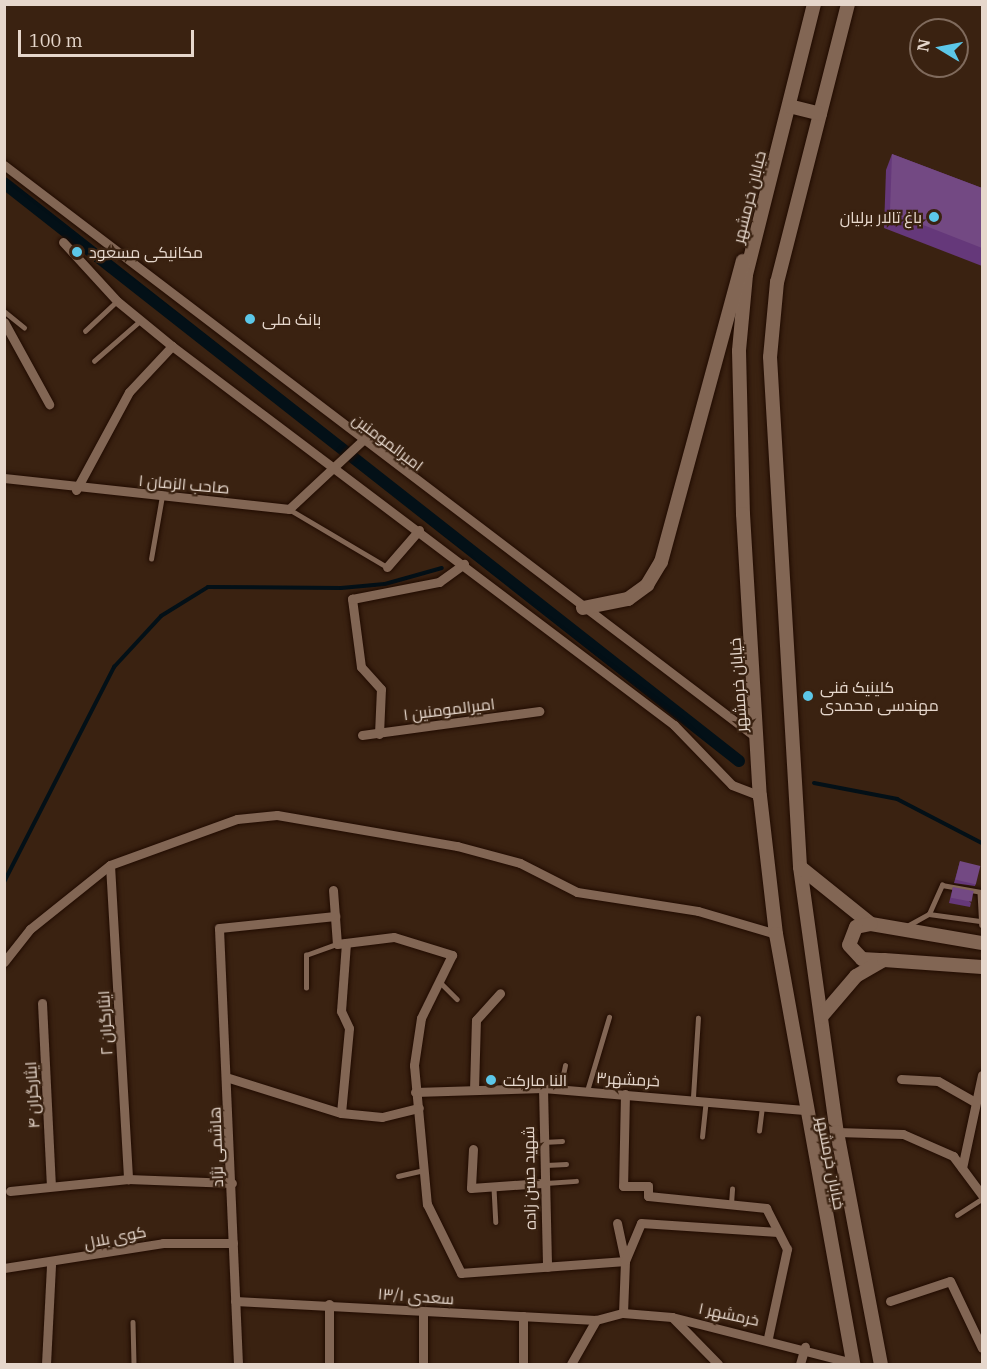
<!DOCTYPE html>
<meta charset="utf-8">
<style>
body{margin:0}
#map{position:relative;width:987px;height:1369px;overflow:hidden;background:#3a2211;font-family:"IBM Plex Serif",Cairo,serif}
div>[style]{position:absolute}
.stream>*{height:4px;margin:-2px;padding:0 2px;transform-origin:2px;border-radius:2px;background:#031017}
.canal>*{height:12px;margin:-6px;padding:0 6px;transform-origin:6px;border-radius:6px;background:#031017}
.roads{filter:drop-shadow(0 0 2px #200b00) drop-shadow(0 0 2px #200b00)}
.service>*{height:4.5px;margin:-2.25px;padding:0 2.25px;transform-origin:2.25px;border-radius:2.25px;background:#826654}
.minor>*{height:9px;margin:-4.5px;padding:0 4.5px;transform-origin:4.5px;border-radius:4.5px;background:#826654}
.secondary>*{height:14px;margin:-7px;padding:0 7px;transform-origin:7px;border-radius:7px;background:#826654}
.wall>*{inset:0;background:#65387a}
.building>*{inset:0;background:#734983;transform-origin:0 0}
.dots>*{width:16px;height:16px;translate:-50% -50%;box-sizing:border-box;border:3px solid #3a2211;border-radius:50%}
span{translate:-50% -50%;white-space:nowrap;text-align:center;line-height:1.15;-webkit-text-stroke:4.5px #3a2211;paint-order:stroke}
.street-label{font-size:16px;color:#e6d7cc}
.poi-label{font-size:16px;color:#e6d7cc}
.right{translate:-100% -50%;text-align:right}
.left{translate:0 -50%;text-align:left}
.frame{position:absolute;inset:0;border:6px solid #e6d7cc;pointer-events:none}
.north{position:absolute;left:909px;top:18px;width:60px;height:60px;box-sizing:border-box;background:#3a2211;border:2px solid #7f6a5c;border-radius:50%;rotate:280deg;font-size:16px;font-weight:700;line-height:24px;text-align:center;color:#e6d7cc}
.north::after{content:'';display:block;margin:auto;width:21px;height:27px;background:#5cc7e8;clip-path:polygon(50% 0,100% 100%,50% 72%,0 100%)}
.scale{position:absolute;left:18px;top:30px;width:176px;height:27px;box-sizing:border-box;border:3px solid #e6d7cc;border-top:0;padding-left:8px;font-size:18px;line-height:21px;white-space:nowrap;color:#e6d7cc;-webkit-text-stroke:4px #3a2211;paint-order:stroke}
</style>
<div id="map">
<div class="stream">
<div style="left:814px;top:783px;width:85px;rotate:10.9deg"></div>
<div style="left:897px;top:799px;width:96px;rotate:27.4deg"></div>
<div style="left:4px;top:882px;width:242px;rotate:-62.9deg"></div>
<div style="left:114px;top:667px;width:69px;rotate:-47.3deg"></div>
<div style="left:161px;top:616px;width:55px;rotate:-31.7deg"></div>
<div style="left:208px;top:587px;width:133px;rotate:0.4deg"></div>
<div style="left:341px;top:588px;width:44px;rotate:-5.2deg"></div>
<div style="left:385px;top:584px;width:59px;rotate:-15.7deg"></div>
</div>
<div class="canal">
<div style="left:4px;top:183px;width:935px;rotate:38.18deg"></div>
</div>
<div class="roads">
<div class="service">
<div style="left:4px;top:311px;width:26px;rotate:39deg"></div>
<div style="left:85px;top:331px;width:44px;rotate:-43.2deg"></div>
<div style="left:94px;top:361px;width:62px;rotate:-41.1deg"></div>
<div style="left:289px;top:509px;width:114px;rotate:30.6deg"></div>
<div style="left:151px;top:559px;width:64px;rotate:-80.1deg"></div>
<div style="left:929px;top:914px;width:51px;rotate:7.8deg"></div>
<div style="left:907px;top:926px;width:25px;rotate:-29deg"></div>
<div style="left:929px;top:914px;width:32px;rotate:-66deg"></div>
<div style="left:942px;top:885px;width:39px;rotate:10deg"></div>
<div style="left:980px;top:892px;width:33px;rotate:87deg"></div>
<div style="left:440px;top:982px;width:24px;rotate:45deg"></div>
<div style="left:306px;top:988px;width:33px;rotate:-90deg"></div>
<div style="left:306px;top:955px;width:33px;rotate:-20deg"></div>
<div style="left:560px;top:1089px;width:24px;rotate:-78deg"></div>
<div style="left:587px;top:1091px;width:77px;rotate:-73.4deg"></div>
<div style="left:693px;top:1097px;width:79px;rotate:-86.4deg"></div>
<div style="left:759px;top:1131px;width:24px;rotate:-83deg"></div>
<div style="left:702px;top:1137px;width:36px;rotate:-84deg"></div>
<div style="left:543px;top:1142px;width:19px;rotate:-3deg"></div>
<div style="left:546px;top:1165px;width:20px;rotate:-3deg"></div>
<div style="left:398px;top:1176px;width:23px;rotate:-13deg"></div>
<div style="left:546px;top:1183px;width:30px;rotate:-4deg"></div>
<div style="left:494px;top:1188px;width:34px;rotate:87deg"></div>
<div style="left:731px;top:1204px;width:15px;rotate:-86deg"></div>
<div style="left:957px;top:1215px;width:30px;rotate:-33deg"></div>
<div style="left:133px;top:1322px;width:42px;rotate:88.6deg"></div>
</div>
<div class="minor">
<div style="left:4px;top:165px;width:946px;rotate:37.27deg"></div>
<div style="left:63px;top:242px;width:80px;rotate:47.5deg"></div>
<div style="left:117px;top:301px;width:71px;rotate:39.3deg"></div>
<div style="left:172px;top:346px;width:629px;rotate:37.05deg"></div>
<div style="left:674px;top:725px;width:83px;rotate:46deg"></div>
<div style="left:732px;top:785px;width:30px;rotate:21deg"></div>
<div style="left:4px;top:322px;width:94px;rotate:61.2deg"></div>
<div style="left:4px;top:478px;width:287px;rotate:6.2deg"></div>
<div style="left:289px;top:509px;width:100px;rotate:-43deg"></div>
<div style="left:76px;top:490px;width:111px;rotate:-61.6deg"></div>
<div style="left:129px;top:392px;width:63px;rotate:-46.9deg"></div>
<div style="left:387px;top:567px;width:49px;rotate:-49.1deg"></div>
<div style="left:379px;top:734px;width:45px;rotate:-87.5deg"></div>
<div style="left:381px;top:689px;width:30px;rotate:-132deg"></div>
<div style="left:361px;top:667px;width:69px;rotate:-97.5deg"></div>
<div style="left:352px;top:599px;width:89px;rotate:-11.1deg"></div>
<div style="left:439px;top:582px;width:31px;rotate:-36deg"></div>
<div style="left:362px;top:735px;width:179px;rotate:-7.7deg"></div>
<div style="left:110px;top:865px;width:315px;rotate:86.7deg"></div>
<div style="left:333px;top:890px;width:54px;rotate:85.8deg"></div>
<div style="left:337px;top:944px;width:57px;rotate:-7deg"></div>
<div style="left:394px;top:937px;width:61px;rotate:17.2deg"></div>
<div style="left:452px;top:955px;width:70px;rotate:116.2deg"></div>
<div style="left:421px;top:1018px;width:48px;rotate:98.5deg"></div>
<div style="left:414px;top:1065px;width:140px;rotate:84.7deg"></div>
<div style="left:427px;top:1204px;width:77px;rotate:63.8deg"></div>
<div style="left:461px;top:1273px;width:164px;rotate:-4.2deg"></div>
<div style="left:4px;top:962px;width:42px;rotate:-51.8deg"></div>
<div style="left:30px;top:929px;width:102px;rotate:-38.7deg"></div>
<div style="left:110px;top:865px;width:135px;rotate:-19.9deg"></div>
<div style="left:237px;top:819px;width:40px;rotate:-5.7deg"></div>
<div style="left:277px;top:815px;width:183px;rotate:9.8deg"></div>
<div style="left:457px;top:846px;width:65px;rotate:15.1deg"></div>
<div style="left:520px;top:863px;width:64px;rotate:27deg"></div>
<div style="left:577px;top:892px;width:122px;rotate:8.9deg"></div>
<div style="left:698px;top:911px;width:81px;rotate:16.4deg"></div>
<div style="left:42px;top:1003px;width:183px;rotate:87.2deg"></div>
<div style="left:229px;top:1078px;width:117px;rotate:17.4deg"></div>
<div style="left:341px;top:1113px;width:41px;rotate:5.6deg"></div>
<div style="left:382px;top:1117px;width:38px;rotate:-14deg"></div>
<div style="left:901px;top:1079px;width:37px;rotate:3deg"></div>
<div style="left:938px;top:1081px;width:43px;rotate:29.6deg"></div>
<div style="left:543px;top:1088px;width:179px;rotate:88.7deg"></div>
<div style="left:474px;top:1090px;width:70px;rotate:-88.4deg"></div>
<div style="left:476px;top:1020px;width:36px;rotate:-48deg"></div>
<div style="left:415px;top:1092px;width:128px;rotate:-1.8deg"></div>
<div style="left:543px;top:1088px;width:262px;rotate:4.8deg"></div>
<div style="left:625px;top:1094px;width:92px;rotate:91.2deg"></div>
<div style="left:623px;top:1186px;width:25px"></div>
<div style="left:648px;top:1186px;width:10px;rotate:90deg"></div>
<div style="left:648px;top:1196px;width:119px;rotate:5.8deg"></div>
<div style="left:766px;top:1208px;width:46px;rotate:62.9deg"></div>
<div style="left:787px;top:1249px;width:91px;rotate:102.1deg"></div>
<div style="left:341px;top:1113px;width:85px;rotate:-84.6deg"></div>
<div style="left:349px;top:1028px;width:19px;rotate:-115deg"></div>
<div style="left:341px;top:1011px;width:68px;rotate:-85.8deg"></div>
<div style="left:837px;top:1132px;width:66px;rotate:1.7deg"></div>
<div style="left:903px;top:1134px;width:55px;rotate:23.7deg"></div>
<div style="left:953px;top:1156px;width:49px;rotate:53.4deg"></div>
<div style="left:473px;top:1149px;width:39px;rotate:93deg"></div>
<div style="left:471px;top:1188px;width:72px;rotate:-4deg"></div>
<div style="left:962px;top:1168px;width:95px;rotate:-77.9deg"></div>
<div style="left:10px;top:1191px;width:119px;rotate:-5.8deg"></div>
<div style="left:128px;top:1179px;width:104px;rotate:2.2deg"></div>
<div style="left:617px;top:1223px;width:39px;rotate:78deg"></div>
<div style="left:625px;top:1261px;width:52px;rotate:92.2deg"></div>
<div style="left:625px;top:1261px;width:41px;rotate:-67.2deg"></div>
<div style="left:641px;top:1223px;width:137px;rotate:3.8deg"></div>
<div style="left:4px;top:1268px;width:161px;rotate:-8.9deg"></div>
<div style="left:163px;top:1243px;width:70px"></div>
<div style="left:235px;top:1301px;width:361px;rotate:3deg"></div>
<div style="left:596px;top:1320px;width:28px;rotate:-15deg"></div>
<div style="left:623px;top:1313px;width:49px;rotate:4.7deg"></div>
<div style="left:672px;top:1317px;width:187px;rotate:14.3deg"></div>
<div style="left:890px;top:1301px;width:63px;rotate:-18.4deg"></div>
<div style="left:950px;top:1281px;width:74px;rotate:64.5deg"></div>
<div style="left:523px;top:1316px;width:48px;rotate:90deg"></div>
<div style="left:672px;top:1317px;width:66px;rotate:45.6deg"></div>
<div style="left:46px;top:1364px;width:99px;rotate:-87.1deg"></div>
<div style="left:238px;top:1364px;width:436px;rotate:-92.5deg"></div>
<div style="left:219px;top:928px;width:117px;rotate:-5.9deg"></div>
<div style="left:329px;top:1364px;width:60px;rotate:-90deg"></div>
<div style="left:423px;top:1364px;width:52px;rotate:-90deg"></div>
<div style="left:571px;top:1364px;width:51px;rotate:-60.4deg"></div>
<div style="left:800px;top:1364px;width:18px;rotate:-74deg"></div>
</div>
<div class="secondary">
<div style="left:814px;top:4px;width:279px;rotate:104.1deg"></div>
<div style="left:746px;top:275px;width:76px;rotate:95.3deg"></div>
<div style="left:739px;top:351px;width:163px;rotate:88.6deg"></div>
<div style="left:743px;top:514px;width:283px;rotate:86.6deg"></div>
<div style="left:760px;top:796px;width:139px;rotate:83.4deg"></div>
<div style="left:776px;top:934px;width:437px;rotate:79.8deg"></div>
<div style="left:848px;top:4px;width:287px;rotate:104.3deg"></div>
<div style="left:777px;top:282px;width:75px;rotate:95.3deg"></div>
<div style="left:770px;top:357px;width:511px;rotate:86.63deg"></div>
<div style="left:800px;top:867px;width:268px;rotate:82.1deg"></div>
<div style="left:837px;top:1132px;width:236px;rotate:79.3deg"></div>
<div style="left:789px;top:106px;width:32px;rotate:14deg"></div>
<div style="left:583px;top:608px;width:46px;rotate:-11.3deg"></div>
<div style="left:628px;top:599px;width:24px;rotate:-36deg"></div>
<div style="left:647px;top:585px;width:27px;rotate:-59deg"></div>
<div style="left:661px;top:562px;width:312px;rotate:-74.8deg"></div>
<div style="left:800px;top:867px;width:91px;rotate:38.8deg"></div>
<div style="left:871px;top:924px;width:113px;rotate:9.7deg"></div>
<div style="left:871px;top:924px;width:15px;rotate:169deg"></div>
<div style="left:856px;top:927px;width:19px;rotate:111deg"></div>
<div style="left:849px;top:945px;width:19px;rotate:47deg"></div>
<div style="left:862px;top:959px;width:22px;rotate:3deg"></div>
<div style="left:821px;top:1017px;width:54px;rotate:-49.5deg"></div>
<div style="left:856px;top:976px;width:32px;rotate:-30deg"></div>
<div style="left:884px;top:960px;width:98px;rotate:4.1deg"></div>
</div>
</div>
<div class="wall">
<div style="clip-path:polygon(892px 154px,982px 188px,982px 266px,884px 228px,886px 170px)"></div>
<div style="clip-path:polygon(960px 861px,976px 882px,975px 886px,954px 883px)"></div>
<div style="clip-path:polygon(953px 887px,971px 903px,970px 907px,949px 903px)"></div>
</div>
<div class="building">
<div style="clip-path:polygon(892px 154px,982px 188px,982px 248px,890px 212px)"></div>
<div style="left:960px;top:861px;width:21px;height:19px;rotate:14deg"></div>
<div style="left:953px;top:887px;width:21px;height:11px;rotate:11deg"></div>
</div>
<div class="dots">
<div style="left:934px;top:217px;background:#5cc7e8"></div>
<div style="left:77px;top:252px;background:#5cc7e8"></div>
<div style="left:250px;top:319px;background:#5cc7e8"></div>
<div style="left:808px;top:696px;background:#5cc7e8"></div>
<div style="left:491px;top:1080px;background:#5cc7e8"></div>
</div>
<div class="street-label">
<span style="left:749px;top:197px;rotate:-76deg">خیابان خرمشهر</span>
<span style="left:388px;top:442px;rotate:37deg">امیرالمومنین</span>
<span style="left:184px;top:484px;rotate:5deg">صاحب الزمان ۱</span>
<span style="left:738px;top:685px;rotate:-94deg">خیابان خرمشهر</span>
<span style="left:449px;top:709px;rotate:-7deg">امیرالمومنین ۱</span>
<span style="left:105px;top:1023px;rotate:-93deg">ایثارگران ۲</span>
<span style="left:628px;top:1079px;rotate:3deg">خرمشهر۳</span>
<span style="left:32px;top:1095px;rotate:-93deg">ایثارگران ۴</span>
<span style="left:216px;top:1147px;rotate:-92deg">هاشمی نژاد</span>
<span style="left:831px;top:1163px;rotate:79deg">خیابان خرمشهر</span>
<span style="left:529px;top:1178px;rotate:-91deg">شهید حسن زاده</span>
<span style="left:115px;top:1237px;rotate:-11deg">کوی بلال</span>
<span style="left:416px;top:1296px;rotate:4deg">سعدی ۱۳/۱</span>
<span style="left:729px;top:1314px;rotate:12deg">خرمشهر ۱</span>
</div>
<div class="poi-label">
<span class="right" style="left:922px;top:217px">باغ تالار برلیان</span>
<span class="left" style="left:89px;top:252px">مکانیکی مسعود</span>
<span class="left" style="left:262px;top:319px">بانک ملی</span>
<span class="left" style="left:820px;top:696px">کلینیک فنی<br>مهندسی محمدی</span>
<span class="left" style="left:503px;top:1080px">النا مارکت</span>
</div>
<div class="frame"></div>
<div class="north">N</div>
<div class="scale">100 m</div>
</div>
